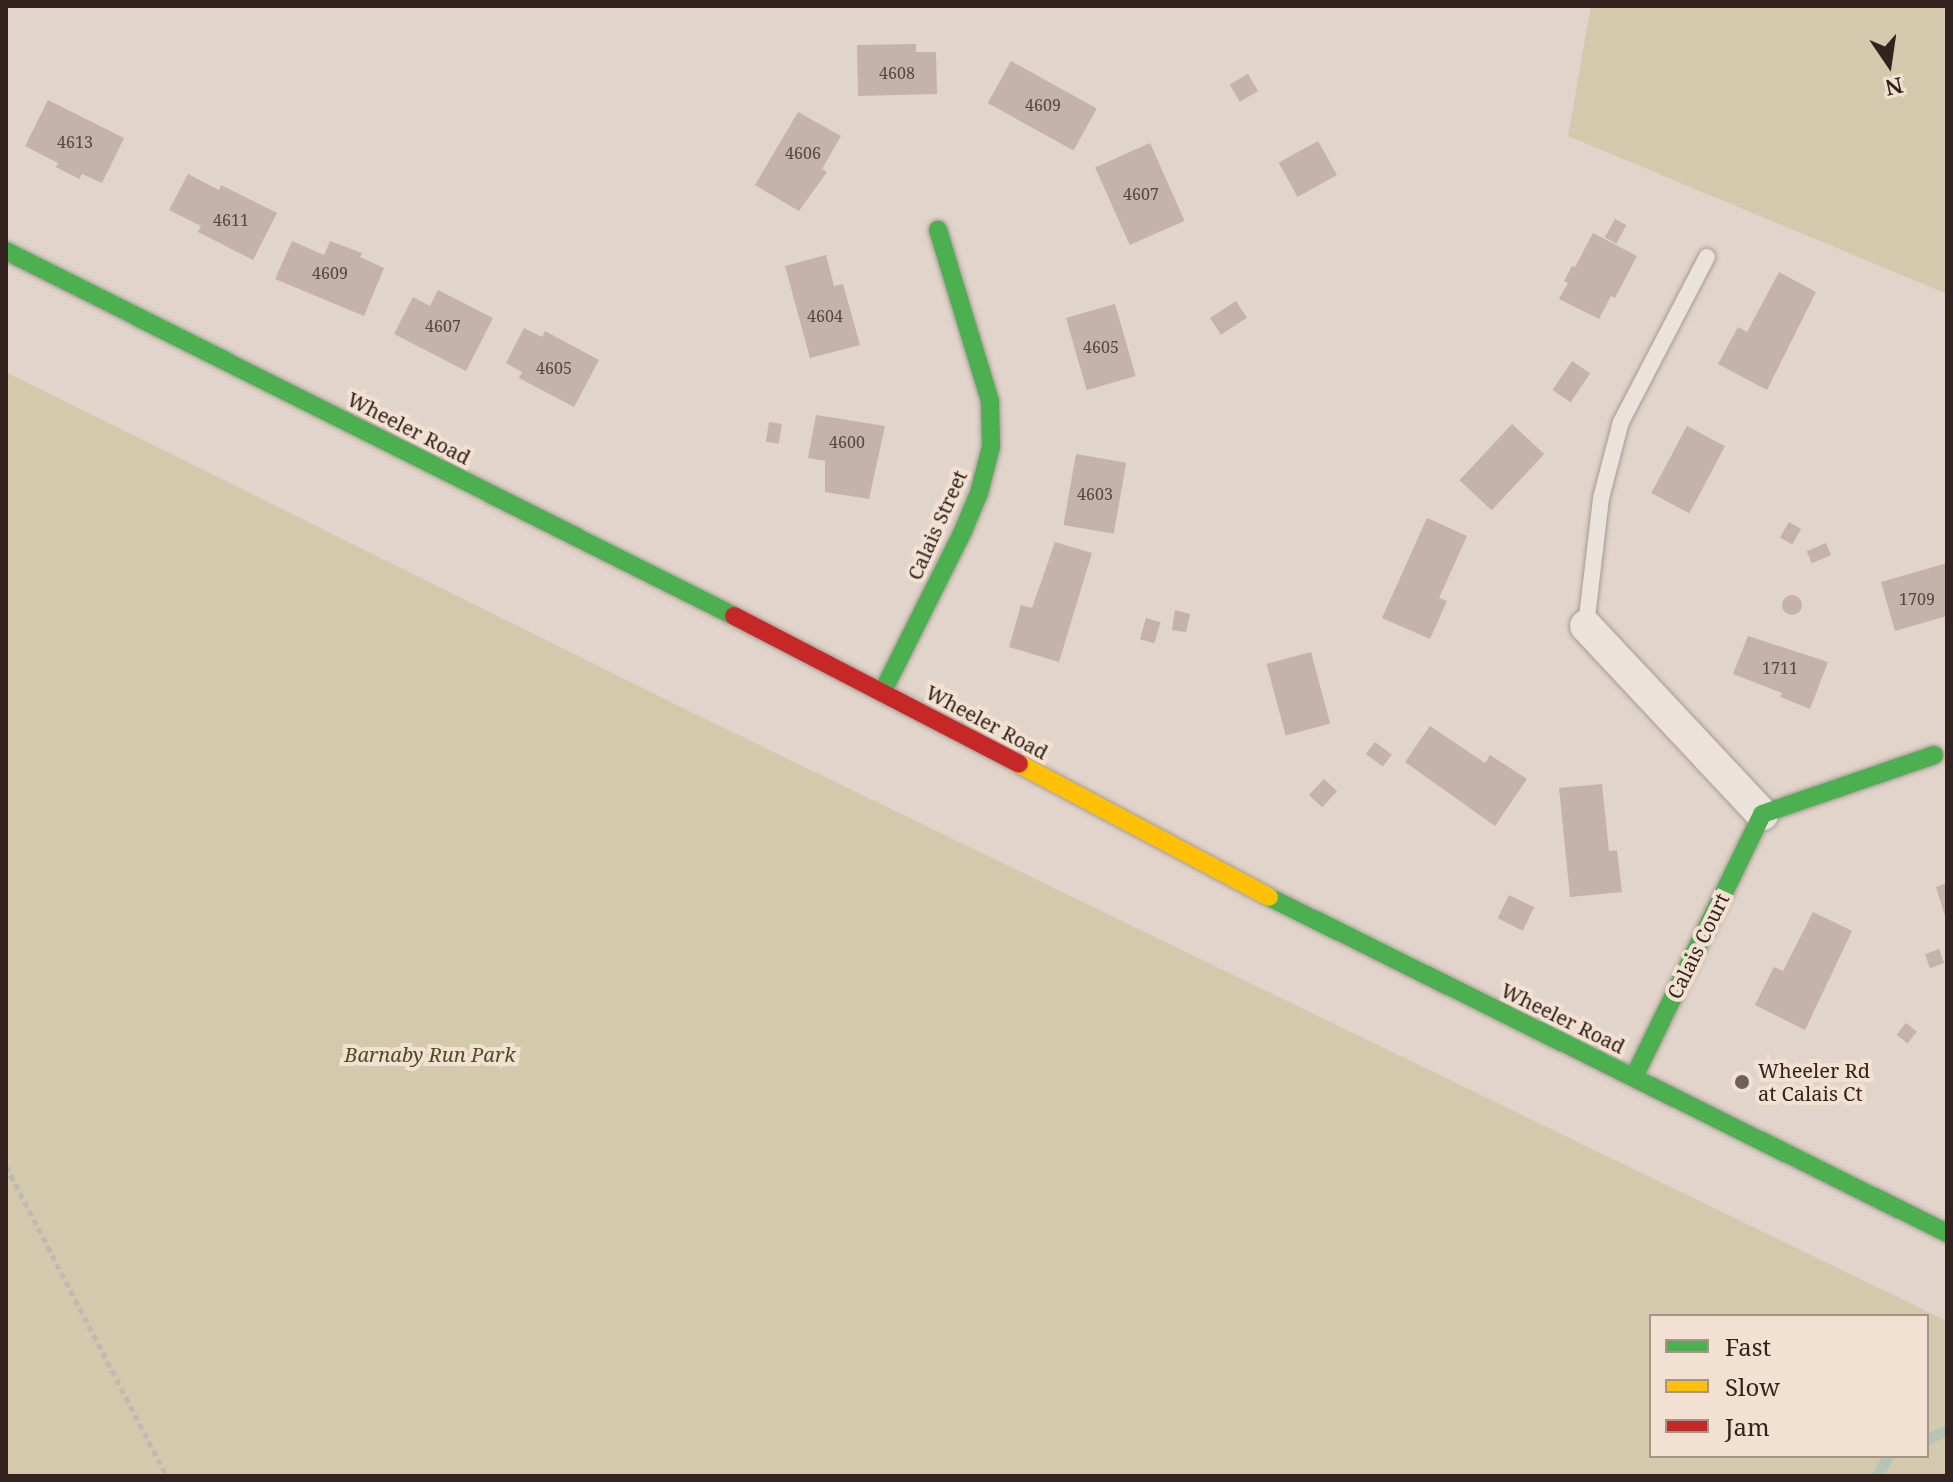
<!DOCTYPE html>
<style>
body{margin:0}
#map{position:relative;width:1953px;height:1482px;overflow:hidden;background:#e1d4ca;font-family:"Noto Serif",serif}
div>[style]{position:absolute}
.green>*{inset:0;background:#d3c9ad}
.stream>*{height:11px;margin:-5.5px;padding:0 5.5px;transform-origin:5.5px;border-radius:5.5px;background:#b6c4b7}
.building>*{inset:0;background:#c4b2ab;transform-origin:0 0}
.round{border-radius:50%}
.path>*{height:5px;margin-top:-2.5px;transform-origin:0;background:repeating-linear-gradient(90deg,#c2b9b3 0 6px,transparent 0 10px)}
.roads{filter:drop-shadow(0 0 2px #a69a94) drop-shadow(0 0 2px #a69a94)}
.lane>*{height:16px;margin:-8px;padding:0 8px;transform-origin:8px;border-radius:8px;background:#eae2db}
.street>*{height:32px;margin:-16px;padding:0 16px;transform-origin:16px;border-radius:16px;background:#eae2db}
.fast>*{height:18px;margin:-9px;padding:0 9px;transform-origin:9px;border-radius:9px;background:#4caf50}
.slow>*{height:18px;margin:-9px;padding:0 9px;transform-origin:9px;border-radius:9px;background:#ffc107}
.jam>*{height:18px;margin:-9px;padding:0 9px;transform-origin:9px;border-radius:9px;background:#c62828}
.dots>*{width:22px;height:22px;translate:-50% -50%;box-sizing:border-box;border:4px solid #f2e0d0;border-radius:50%}
span{translate:-50% -50%;white-space:nowrap;text-align:center;line-height:1.15;-webkit-text-stroke:8px #f2e0d0;paint-order:stroke}
.number-label{font-size:16px;color:#574640}
.number-label span{-webkit-text-stroke-width:0}
.street-label{font-size:20px;color:#33221d}
.park-label{font-size:20px;color:#4d4d25;font-style:italic}
.poi-label{font-size:20px;color:#33221d}
.left{translate:0 -50%;text-align:left}
.frame{position:absolute;inset:0;border:8px solid #33221d;pointer-events:none}
.legend{position:absolute;left:1649px;top:1314px;width:280px;height:144px;box-sizing:border-box;background:#f2e0d0;border:2px solid #a69488;margin:0;padding:10px 14px;list-style:none;font-size:24px;color:#33221d}
.legend li{display:flex;align-items:center;gap:16px;height:40px}
.legend b{width:40px;border:2px solid #a69488}
.north{position:absolute;left:1849px;top:24px;width:80px;height:80px;-webkit-text-stroke:6px #f2e0d0;paint-order:stroke;rotate:167deg;font-size:22px;font-weight:700;line-height:32px;text-align:center;color:#33221d}
.north::after{content:'';display:block;margin:auto;width:28px;height:36px;background:#33221d;clip-path:polygon(50% 0,100% 100%,50% 72%,0 100%)}
</style>
<div id="map">
<div class="green">
<div style="clip-path:polygon(1591px 6px,1947px 6px,1947px 294px,1568px 136px)"></div>
<div style="clip-path:polygon(evenodd,6px 372px,689px 711px,1947px 1321px,1947px 1476px,6px 1476px,6px 372px,1651px 1316px,1927px 1316px,1927px 1456px,1651px 1456px,1651px 1316px)"></div>
</div>
<div class="stream">
<div style="left:1927px;top:1439px;width:22px;rotate:-24deg"></div>
<div style="left:1877px;top:1476px;width:23px;rotate:-61deg"></div>
</div>
<div class="building">
<div style="clip-path:polygon(916px 44px,916px 52px,936px 52px,937px 94px,858px 96px,857px 45px)"></div>
<div style="left:1011px;top:61px;width:98px;height:48px;rotate:29deg"></div>
<div style="left:1248px;top:74px;width:20px;height:21px;rotate:60deg"></div>
<div style="clip-path:polygon(48px 100px,124px 138px,102px 183px,82px 174px,79px 179px,56px 167px,58px 163px,25px 146px)"></div>
<div style="clip-path:polygon(798px 112px,841px 136px,822px 169px,827px 172px,799px 211px,755px 185px)"></div>
<div style="left:1318px;top:141px;width:39px;height:45px;rotate:61deg"></div>
<div style="left:1150px;top:143px;width:85px;height:60px;rotate:66deg"></div>
<div style="clip-path:polygon(188px 174px,219px 190px,221px 185px,277px 213px,253px 260px,198px 232px,201px 226px,169px 210px)"></div>
<div style="left:1615px;top:219px;width:13px;height:21px;rotate:29deg"></div>
<div style="clip-path:polygon(1593px 233px,1637px 256px,1615px 298px,1611px 296px,1599px 319px,1559px 299px,1568px 283px,1564px 281px,1572px 266px,1575px 267px)"></div>
<div style="clip-path:polygon(292px 241px,324px 255px,330px 241px,362px 253px,360px 257px,384px 268px,364px 316px,275px 279px)"></div>
<div style="clip-path:polygon(826px 255px,834px 286px,843px 284px,860px 345px,810px 358px,785px 266px)"></div>
<div style="clip-path:polygon(1779px 272px,1816px 292px,1767px 390px,1718px 364px,1738px 327px,1747px 332px)"></div>
<div style="clip-path:polygon(438px 290px,493px 318px,466px 371px,394px 334px,413px 297px,430px 306px)"></div>
<div style="left:1236px;top:301px;width:20px;height:31px;rotate:57deg"></div>
<div style="left:1115px;top:304px;width:75px;height:51px;rotate:74deg"></div>
<div style="clip-path:polygon(524px 328px,542px 337px,545px 331px,599px 360px,574px 407px,519px 378px,522px 372px,506px 363px)"></div>
<div style="left:1572px;top:361px;width:22px;height:35px;rotate:34deg"></div>
<div style="clip-path:polygon(816px 415px,885px 426px,869px 499px,825px 492px,825px 461px,808px 458px)"></div>
<div style="left:769px;top:422px;width:13px;height:20px;rotate:9deg"></div>
<div style="left:1512px;top:424px;width:44px;height:77px;rotate:43deg"></div>
<div style="left:1687px;top:426px;width:43px;height:76px;rotate:28deg"></div>
<div style="left:1076px;top:454px;width:51px;height:72px;rotate:10deg"></div>
<div style="clip-path:polygon(1427px 518px,1467px 536px,1439px 598px,1447px 601px,1430px 639px,1382px 618px)"></div>
<div style="left:1789px;top:522px;width:14px;height:18px;rotate:30deg"></div>
<div style="clip-path:polygon(1055px 542px,1092px 553px,1059px 662px,1009px 647px,1021px 605px,1032px 608px)"></div>
<div style="left:1826px;top:543px;width:13px;height:21px;rotate:67deg"></div>
<div style="clip-path:polygon(1947px 563px,1947px 616px,1895px 631px,1881px 582px)"></div>
<div class="round" style="left:1782px;top:595px;width:20px;height:20px"></div>
<div style="clip-path:polygon(1175px 610px,1190px 614px,1186px 632px,1172px 630px)"></div>
<div style="left:1146px;top:618px;width:15px;height:22px;rotate:16deg"></div>
<div style="clip-path:polygon(1748px 636px,1828px 662px,1810px 709px,1780px 697px,1782px 693px,1733px 674px)"></div>
<div style="left:1311px;top:652px;width:74px;height:46px;rotate:75deg"></div>
<div style="clip-path:polygon(1430px 726px,1485px 763px,1490px 755px,1527px 779px,1495px 826px,1405px 762px)"></div>
<div style="left:1375px;top:742px;width:21px;height:15px;rotate:37deg"></div>
<div style="left:1324px;top:779px;width:18px;height:22px;rotate:43deg"></div>
<div style="clip-path:polygon(1602px 784px,1609px 851px,1617px 850px,1622px 892px,1570px 897px,1559px 788px)"></div>
<div style="clip-path:polygon(1947px 883px,1947px 918px,1946px 919px,1936px 887px)"></div>
<div style="left:1509px;top:895px;width:28px;height:26px;rotate:26deg"></div>
<div style="clip-path:polygon(1813px 912px,1852px 931px,1805px 1030px,1755px 1005px,1774px 967px,1783px 971px)"></div>
<div style="left:1939px;top:949px;width:15px;height:15px;rotate:70deg"></div>
<div style="left:1906px;top:1023px;width:14px;height:15px;rotate:39deg"></div>
</div>
<div class="path">
<div style="left:6px;top:1166px;width:349px;rotate:62.6deg"></div>
</div>
<div class="roads">
<div class="lane">
<div style="left:1586px;top:626px;width:129px;rotate:-83.3deg"></div>
<div style="left:1601px;top:498px;width:79px;rotate:-75.3deg"></div>
<div style="left:1621px;top:422px;width:186px;rotate:-62.5deg"></div>
</div>
<div class="street">
<div style="left:1586px;top:626px;width:258px;rotate:46.9deg"></div>
</div>
<div class="fast">
<div style="left:6px;top:251px;width:814px;rotate:26.63deg"></div>
<div style="left:883px;top:691px;width:179px;rotate:-63.4deg"></div>
<div style="left:963px;top:531px;width:41px;rotate:-67.2deg"></div>
<div style="left:979px;top:493px;width:48px;rotate:-75.4deg"></div>
<div style="left:991px;top:447px;width:46px;rotate:-91.2deg"></div>
<div style="left:990px;top:401px;width:179px;rotate:-106.9deg"></div>
<div style="left:1269px;top:897px;width:757px;rotate:26.36deg"></div>
<div style="left:1634px;top:1077px;width:292px;rotate:-64deg"></div>
<div style="left:1762px;top:814px;width:182px;rotate:-18.9deg"></div>
</div>
<div class="slow">
<div style="left:1019px;top:764px;width:283px;rotate:28deg"></div>
</div>
<div class="jam">
<div style="left:734px;top:616px;width:321px;rotate:27.4deg"></div>
</div>
</div>
<div class="dots">
<div style="left:1742px;top:1082px;background:#70605a"></div>
</div>
<div class="number-label">
<span style="left:897px;top:73px">4608</span>
<span style="left:1043px;top:105px">4609</span>
<span style="left:75px;top:142px">4613</span>
<span style="left:803px;top:153px">4606</span>
<span style="left:1141px;top:194px">4607</span>
<span style="left:231px;top:220px">4611</span>
<span style="left:330px;top:273px">4609</span>
<span style="left:825px;top:316px">4604</span>
<span style="left:443px;top:326px">4607</span>
<span style="left:1101px;top:347px">4605</span>
<span style="left:554px;top:368px">4605</span>
<span style="left:847px;top:442px">4600</span>
<span style="left:1095px;top:494px">4603</span>
<span style="left:1917px;top:599px">1709</span>
<span style="left:1780px;top:668px">1711</span>
</div>
<div class="street-label">
<span style="left:409px;top:428px;rotate:27deg">Wheeler Road</span>
<span style="left:937px;top:525px;rotate:-66deg">Calais Street</span>
<span style="left:987px;top:722px;rotate:28deg">Wheeler Road</span>
<span style="left:1698px;top:946px;rotate:-64deg">Calais Court</span>
<span style="left:1563px;top:1018px;rotate:26deg">Wheeler Road</span>
</div>
<div class="park-label">
<span style="left:430px;top:1054px">Barnaby Run Park</span>
</div>
<div class="poi-label">
<span class="left" style="left:1758px;top:1082px">Wheeler Rd<br>at Calais Ct</span>
</div>
<div class="frame"></div>
<ul class="legend">
<li><b style="height:10px;background:#4caf50"></b>Fast</li>
<li><b style="height:10px;background:#ffc107"></b>Slow</li>
<li><b style="height:10px;background:#c62828"></b>Jam</li>
</ul>
<div class="north">N</div>
</div>
